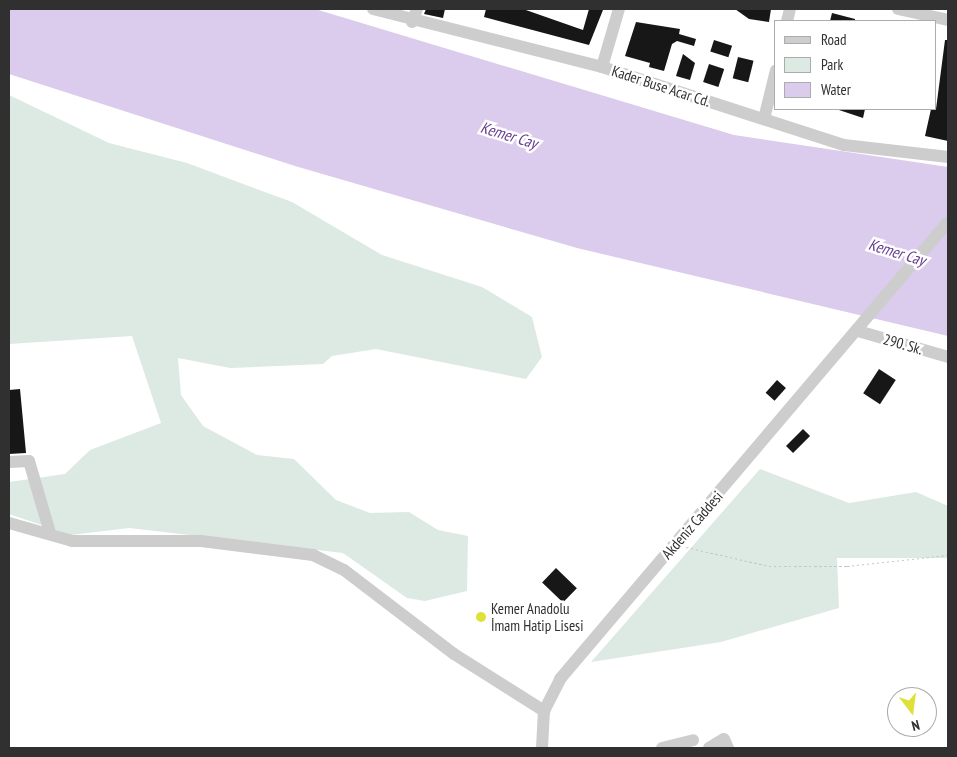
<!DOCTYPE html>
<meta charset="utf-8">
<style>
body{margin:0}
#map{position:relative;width:957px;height:757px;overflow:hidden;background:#fff;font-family:"PT Sans Narrow",sans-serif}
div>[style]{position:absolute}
.green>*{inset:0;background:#dceae3}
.water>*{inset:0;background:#dbcbec}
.building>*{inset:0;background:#171717;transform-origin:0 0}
.path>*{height:1px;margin-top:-0.5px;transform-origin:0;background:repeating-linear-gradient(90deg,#c7c7c7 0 2.5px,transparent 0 5px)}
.minor>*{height:12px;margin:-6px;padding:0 6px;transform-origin:6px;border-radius:6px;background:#cdcdcd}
.dots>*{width:14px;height:14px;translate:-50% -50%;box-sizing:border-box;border:2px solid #fff;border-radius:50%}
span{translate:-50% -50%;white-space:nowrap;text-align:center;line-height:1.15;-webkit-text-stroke:5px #fff;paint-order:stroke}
.street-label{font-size:15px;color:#303030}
.poi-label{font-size:15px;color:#303030}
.left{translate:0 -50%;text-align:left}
.water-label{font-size:16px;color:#673f91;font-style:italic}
.frame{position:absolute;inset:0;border:10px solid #303030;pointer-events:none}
.legend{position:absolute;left:774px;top:20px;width:162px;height:90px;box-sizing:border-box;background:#fff;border:1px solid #acacac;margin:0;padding:6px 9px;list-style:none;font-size:15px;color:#303030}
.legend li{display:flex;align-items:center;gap:10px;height:25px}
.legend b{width:25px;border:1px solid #acacac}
.north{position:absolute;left:887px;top:687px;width:50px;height:50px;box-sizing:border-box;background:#fff;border:1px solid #acacac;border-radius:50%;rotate:165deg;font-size:14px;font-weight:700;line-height:20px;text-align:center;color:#303030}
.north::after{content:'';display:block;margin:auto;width:18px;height:22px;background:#dee138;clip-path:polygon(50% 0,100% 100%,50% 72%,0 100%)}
</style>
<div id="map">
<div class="green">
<div style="clip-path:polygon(9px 95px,109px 143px,187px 163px,292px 202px,382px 255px,482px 287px,532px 317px,542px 357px,526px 379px,376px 349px,332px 356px,323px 364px,230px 368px,178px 358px,181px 395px,203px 426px,257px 455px,294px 459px,336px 500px,370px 513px,409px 512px,438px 530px,468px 536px,467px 591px,425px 601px,407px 598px,343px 553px,129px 528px,71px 535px,9px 514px,9px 482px,65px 474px,90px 450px,161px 423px,132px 336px,9px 344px)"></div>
<div style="clip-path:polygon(760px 469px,849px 503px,916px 492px,948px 506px,948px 558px,837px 558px,839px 608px,721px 642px,591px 662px)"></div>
</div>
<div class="water">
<div style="clip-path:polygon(9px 9px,315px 9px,734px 135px,948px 167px,948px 336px,577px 248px,295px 166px,9px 74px)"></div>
</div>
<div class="building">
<div style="clip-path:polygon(426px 9px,445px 9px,443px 18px,424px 14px)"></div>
<div style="clip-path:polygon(486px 9px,523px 9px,583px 30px,589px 9px,603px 10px,589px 45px,484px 17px)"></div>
<div style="clip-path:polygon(735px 9px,771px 9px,769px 22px,749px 19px)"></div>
<div style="clip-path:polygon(832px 13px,855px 19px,855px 21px,830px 21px)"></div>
<div style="clip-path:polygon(636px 22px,680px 29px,679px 34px,696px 39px,694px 46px,677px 41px,672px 44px,664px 71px,649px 67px,650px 63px,625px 56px)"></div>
<div style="left:714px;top:40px;width:19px;height:12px;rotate:18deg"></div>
<div style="clip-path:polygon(945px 40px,948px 40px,948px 141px,925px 136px,931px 109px,936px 109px)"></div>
<div style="clip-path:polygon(683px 54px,695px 63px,690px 80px,676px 76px)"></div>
<div style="left:738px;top:57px;width:16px;height:22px;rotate:14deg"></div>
<div style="left:709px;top:64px;width:16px;height:19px;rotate:18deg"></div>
<div style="clip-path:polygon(836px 109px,865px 109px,863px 118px)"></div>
<div style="left:879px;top:369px;width:20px;height:29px;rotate:33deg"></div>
<div style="left:777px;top:380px;width:12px;height:17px;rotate:42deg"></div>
<div style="clip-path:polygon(20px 389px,26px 453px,9px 454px,9px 390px)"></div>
<div style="left:803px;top:429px;width:10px;height:24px;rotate:45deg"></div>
<div style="left:556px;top:568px;width:29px;height:20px;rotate:44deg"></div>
</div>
<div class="path">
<div style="left:686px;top:547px;width:85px;rotate:12.9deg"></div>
<div style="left:769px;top:566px;width:78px"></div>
<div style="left:847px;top:566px;width:102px;rotate:-6.2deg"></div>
</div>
<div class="minor">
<div style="left:373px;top:9px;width:236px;rotate:14.2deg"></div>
<div style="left:602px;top:67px;width:254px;rotate:17.9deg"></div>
<div style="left:844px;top:145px;width:105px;rotate:6.6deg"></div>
<div style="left:898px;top:9px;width:51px;rotate:12.4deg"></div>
<div style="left:787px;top:21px;width:12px;rotate:-76deg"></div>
<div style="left:412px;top:22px;width:14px;rotate:-69deg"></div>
<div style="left:602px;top:67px;width:60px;rotate:-73.7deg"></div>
<div style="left:764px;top:119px;width:50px;rotate:-76.2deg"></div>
<div style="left:858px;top:331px;width:94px;rotate:16.1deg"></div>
<div style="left:9px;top:462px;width:20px;rotate:-3deg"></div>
<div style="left:29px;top:461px;width:75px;rotate:73.7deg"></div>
<div style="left:9px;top:523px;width:66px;rotate:15.9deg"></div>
<div style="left:72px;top:541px;width:129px"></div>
<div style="left:201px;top:541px;width:113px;rotate:7.1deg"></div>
<div style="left:313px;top:555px;width:34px;rotate:26deg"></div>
<div style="left:344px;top:570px;width:138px;rotate:37.4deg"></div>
<div style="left:454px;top:654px;width:107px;rotate:32.3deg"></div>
<div style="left:542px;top:748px;width:37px;rotate:-87deg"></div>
<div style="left:544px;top:711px;width:36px;rotate:-63deg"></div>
<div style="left:560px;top:679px;width:599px;rotate:-49.67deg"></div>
<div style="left:662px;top:748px;width:32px;rotate:-14deg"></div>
<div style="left:709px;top:748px;width:17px;rotate:-31deg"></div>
<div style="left:724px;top:739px;width:10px;rotate:66deg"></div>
</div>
<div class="dots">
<div style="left:481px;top:617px;background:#dee138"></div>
</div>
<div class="street-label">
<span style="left:661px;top:86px;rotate:18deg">Kader Buse Acar Cd.</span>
<span style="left:903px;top:344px;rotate:16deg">290. Sk.</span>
<span style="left:692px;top:525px;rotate:-49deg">Akdeniz Caddesi</span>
</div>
<div class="poi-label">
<span class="left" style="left:491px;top:617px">Kemer Anadolu<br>İmam Hatip Lisesi</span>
</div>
<div class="water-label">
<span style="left:509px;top:135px;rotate:17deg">Kemer Cay</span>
<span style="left:897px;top:252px;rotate:17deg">Kemer Cay</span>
</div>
<div class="frame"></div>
<ul class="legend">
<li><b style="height:6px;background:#cdcdcd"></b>Road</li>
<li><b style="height:14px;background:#dceae3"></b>Park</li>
<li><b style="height:14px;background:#dbcbec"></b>Water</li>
</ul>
<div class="north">N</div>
</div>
